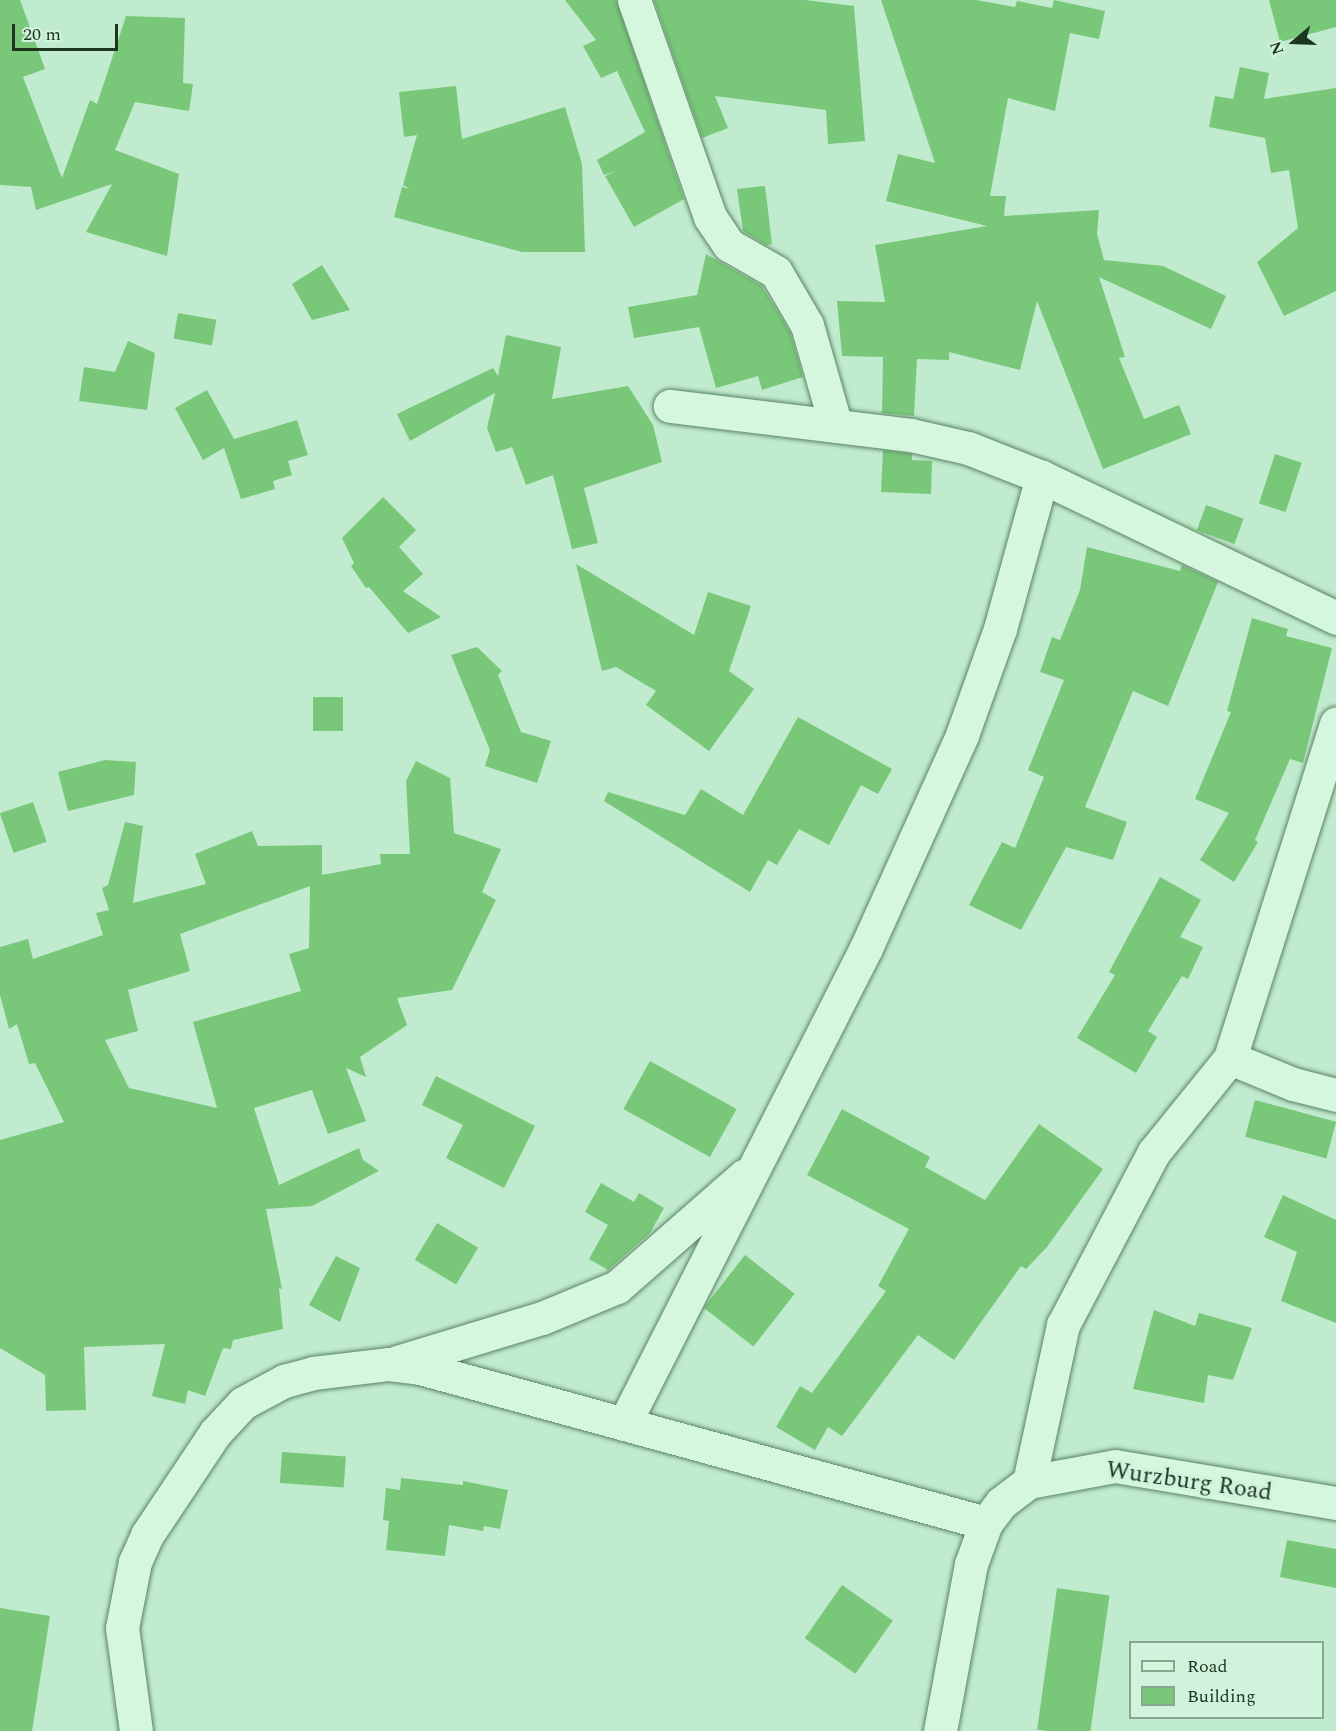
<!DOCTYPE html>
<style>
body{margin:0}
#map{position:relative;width:1336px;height:1731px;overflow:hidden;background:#c1ebce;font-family:Spectral,serif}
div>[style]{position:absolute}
.building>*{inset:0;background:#79c87a;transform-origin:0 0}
.roads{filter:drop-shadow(0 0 2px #5a845f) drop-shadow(0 0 2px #5a845f)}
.minor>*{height:33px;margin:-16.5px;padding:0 16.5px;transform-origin:16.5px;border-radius:16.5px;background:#d4f7de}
.secondary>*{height:33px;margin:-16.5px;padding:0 16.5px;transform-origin:16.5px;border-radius:16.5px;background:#d4f7de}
span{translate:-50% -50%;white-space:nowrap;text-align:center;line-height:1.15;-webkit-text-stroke:6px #d0f3db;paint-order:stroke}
.street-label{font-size:24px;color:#1d341f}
.legend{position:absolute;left:1129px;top:1641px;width:195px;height:78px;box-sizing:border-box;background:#d0f3db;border:2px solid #88a790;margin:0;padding:8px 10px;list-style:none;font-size:18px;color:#1d341f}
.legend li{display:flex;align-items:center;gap:12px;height:30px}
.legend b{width:30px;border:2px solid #88a790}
.north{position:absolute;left:1264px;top:12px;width:60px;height:60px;-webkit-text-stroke:4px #d0f3db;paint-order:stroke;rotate:251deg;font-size:16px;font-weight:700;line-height:24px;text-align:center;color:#1d341f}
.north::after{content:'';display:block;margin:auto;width:21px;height:27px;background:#1d341f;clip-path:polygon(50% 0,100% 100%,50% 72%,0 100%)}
.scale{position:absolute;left:12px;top:24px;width:106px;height:27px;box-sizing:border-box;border:3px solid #1d341f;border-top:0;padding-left:8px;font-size:18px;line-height:21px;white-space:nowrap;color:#1d341f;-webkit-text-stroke:4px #d0f3db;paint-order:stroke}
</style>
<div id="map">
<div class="building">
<div style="clip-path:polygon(0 0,20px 0,45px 69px,23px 77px,62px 178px,90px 100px,97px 104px,126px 16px,185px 18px,183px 83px,193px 84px,189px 111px,135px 102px,115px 150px,179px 174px,167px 256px,86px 232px,112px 184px,36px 210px,31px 187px,0 185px)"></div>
<div style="clip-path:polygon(565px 0,616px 0,684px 199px,634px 227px,605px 176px,616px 171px,604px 175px,597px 160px,645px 132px,617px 71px,601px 78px,583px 46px,596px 40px)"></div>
<div style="clip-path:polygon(654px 0,805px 0,854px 6px,865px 141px,828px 144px,826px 110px,715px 96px,728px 128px,702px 138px)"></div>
<div style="clip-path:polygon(881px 0,976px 0,1015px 7px,1017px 1px,1052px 8px,1054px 0,1105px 11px,1099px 39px,1070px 33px,1055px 111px,1008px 98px,990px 196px,1006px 196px,1004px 216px,1099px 210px,1097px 234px,1104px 260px,1163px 266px,1226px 296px,1211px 329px,1099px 277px,1125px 357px,1119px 358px,1144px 419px,1179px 405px,1191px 434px,1103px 469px,1037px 301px,1020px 370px,949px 352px,949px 360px,917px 359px,914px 416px,882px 413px,883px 357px,842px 356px,837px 301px,885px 302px,875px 245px,987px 226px,886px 201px,898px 154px,935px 163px)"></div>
<div style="clip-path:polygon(1269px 0,1336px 0,1336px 27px,1280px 42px)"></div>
<div style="clip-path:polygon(1240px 67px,1269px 73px,1264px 99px,1336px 88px,1336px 291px,1284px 316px,1257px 262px,1298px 228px,1289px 170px,1271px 173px,1265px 138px,1209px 127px,1215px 96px,1233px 99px)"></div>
<div style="clip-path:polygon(456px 86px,462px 139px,565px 107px,582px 164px,585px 252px,522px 252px,394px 217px,402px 187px,410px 189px,403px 185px,417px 135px,404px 137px,399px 92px)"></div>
<div style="clip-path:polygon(765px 186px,772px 244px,766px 245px,743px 231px,737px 189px)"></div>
<div style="clip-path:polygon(706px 254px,762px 286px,790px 332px,803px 377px,762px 390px,758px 376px,716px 388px,699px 327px,634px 338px,628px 307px,697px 295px)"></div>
<div style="clip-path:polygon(322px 265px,350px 310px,312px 320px,292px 284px)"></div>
<div style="left:178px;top:313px;width:39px;height:26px;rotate:10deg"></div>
<div style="clip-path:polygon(506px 335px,561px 347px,552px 399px,628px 386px,653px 425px,662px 462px,584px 488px,598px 543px,572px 549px,553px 475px,526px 485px,512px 447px,496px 452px,487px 428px,495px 393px,410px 441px,397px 414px,493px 368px,498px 376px)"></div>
<div style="clip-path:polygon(128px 341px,155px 353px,147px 410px,79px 401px,84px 367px,115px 372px)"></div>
<div style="clip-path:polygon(207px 390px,234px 439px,297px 420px,308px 455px,288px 461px,292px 475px,273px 481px,275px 489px,241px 499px,224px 448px,203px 460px,175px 408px)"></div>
<div style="clip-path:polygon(883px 450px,912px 454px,912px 460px,932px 461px,931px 494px,881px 492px)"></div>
<div style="left:1275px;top:454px;width:28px;height:52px;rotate:18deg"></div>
<div style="clip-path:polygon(383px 497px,416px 530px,399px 547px,423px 574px,403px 591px,441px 617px,408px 633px,369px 587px,366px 588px,351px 566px,354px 563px,342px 538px)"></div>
<div style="left:1206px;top:505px;width:40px;height:27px;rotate:20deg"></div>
<div style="clip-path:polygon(1087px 547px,1180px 571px,1182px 565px,1218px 582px,1168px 706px,1133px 691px,1085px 807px,1127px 822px,1113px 860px,1066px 847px,1021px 930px,969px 905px,1002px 842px,1015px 848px,1044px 777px,1028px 770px,1064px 680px,1040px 672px,1052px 637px,1060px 640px,1080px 590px)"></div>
<div style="clip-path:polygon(576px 564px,694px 635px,708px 592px,751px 606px,729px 671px,754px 689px,709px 751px,646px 705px,656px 691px,616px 667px,602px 671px)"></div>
<div style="clip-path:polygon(1252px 618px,1288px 629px,1286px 636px,1332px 648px,1303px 763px,1290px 759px,1255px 840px,1258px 842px,1234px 882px,1200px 860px,1229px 813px,1195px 799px,1231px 712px,1227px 711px)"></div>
<div style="clip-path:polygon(477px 647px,502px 671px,498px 675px,521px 732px,551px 741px,537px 783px,485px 766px,490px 750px,451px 655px)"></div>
<div style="left:313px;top:697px;width:30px;height:34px"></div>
<div style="clip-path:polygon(798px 717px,892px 769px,878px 794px,861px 785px,829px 845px,799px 829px,777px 865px,768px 860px,750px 892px,604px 801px,608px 792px,685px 815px,701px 789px,743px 815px)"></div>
<div style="clip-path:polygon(105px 760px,136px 762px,134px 795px,68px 811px,58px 772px)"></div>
<div style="clip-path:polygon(evenodd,416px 761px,450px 778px,454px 833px,501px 849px,482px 892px,496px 900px,452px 990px,397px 998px,407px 1025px,360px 1057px,366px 1077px,346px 1068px,366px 1121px,328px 1134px,312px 1090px,254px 1108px,279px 1185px,359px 1148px,363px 1160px,379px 1171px,312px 1206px,266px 1209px,282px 1289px,279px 1288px,283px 1329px,233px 1340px,231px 1349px,223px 1348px,205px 1396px,188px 1390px,185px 1404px,152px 1396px,165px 1344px,84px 1347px,86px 1410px,46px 1411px,45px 1375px,0 1348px,0 1140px,64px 1122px,35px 1063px,29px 1064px,17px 1024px,9px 1029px,0 995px,0 947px,28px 939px,33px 959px,103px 935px,96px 913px,109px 910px,102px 888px,108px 885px,125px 822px,143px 826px,133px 903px,206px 884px,195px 854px,252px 831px,258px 846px,322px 845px,322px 875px,381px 864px,380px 854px,410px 854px,406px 781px,416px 761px,310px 886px,309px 948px,289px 954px,301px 991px,193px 1022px,217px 1108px,129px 1088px,105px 1040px,138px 1031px,128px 990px,190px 971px,180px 934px,310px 886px)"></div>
<div style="left:33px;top:802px;width:42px;height:35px;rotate:71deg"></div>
<div style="clip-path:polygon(1160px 877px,1201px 900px,1180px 937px,1203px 947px,1188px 979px,1182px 976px,1148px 1031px,1157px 1037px,1136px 1073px,1077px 1038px,1115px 975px,1109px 972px)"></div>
<div style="left:650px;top:1061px;width:99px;height:55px;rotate:29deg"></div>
<div style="clip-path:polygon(436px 1076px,535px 1126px,504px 1188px,446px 1158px,463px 1125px,422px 1105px)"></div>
<div style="left:1255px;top:1100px;width:84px;height:38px;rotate:15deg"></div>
<div style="clip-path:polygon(842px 1109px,930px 1157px,925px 1167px,985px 1200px,1039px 1124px,1103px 1169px,1047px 1247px,1026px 1269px,1021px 1266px,954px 1360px,918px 1335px,842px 1436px,828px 1427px,815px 1450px,776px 1427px,800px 1386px,812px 1393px,886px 1291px,878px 1286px,909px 1229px,807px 1175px)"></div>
<div style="clip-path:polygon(601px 1183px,634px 1202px,639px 1193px,664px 1208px,650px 1233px,608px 1270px,589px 1259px,608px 1225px,585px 1212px)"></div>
<div style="clip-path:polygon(1283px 1195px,1336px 1220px,1336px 1323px,1281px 1301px,1297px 1252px,1264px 1237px)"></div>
<div style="left:437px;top:1223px;width:48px;height:43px;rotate:31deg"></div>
<div style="left:745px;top:1255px;width:63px;height:67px;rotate:38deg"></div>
<div style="clip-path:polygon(336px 1256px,360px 1268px,340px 1322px,309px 1305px)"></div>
<div style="clip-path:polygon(1154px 1310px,1195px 1326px,1199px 1313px,1252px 1328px,1233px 1380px,1208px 1375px,1204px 1403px,1133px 1389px)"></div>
<div style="left:282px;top:1452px;width:64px;height:31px;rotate:4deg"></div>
<div style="clip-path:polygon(401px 1478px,463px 1485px,463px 1481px,508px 1490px,500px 1529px,484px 1526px,483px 1531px,449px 1525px,445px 1556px,386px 1550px,389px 1521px,383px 1520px,386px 1488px,400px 1490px)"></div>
<div style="clip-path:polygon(1287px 1540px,1336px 1549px,1336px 1588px,1280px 1577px)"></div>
<div style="left:842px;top:1585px;width:62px;height:65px;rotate:35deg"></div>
<div style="left:1057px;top:1588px;width:53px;height:143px;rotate:8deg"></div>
<div style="clip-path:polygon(0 1608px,50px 1616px,32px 1731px,0 1731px)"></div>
</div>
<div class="roads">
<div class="minor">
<div style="left:634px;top:0;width:230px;rotate:70.7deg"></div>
<div style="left:710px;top:217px;width:34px;rotate:56deg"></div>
<div style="left:729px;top:245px;width:54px;rotate:29.9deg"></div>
<div style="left:776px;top:272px;width:61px;rotate:59.7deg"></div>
<div style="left:807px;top:325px;width:105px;rotate:74deg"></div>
<div style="left:1042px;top:477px;width:326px;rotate:25.6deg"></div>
<div style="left:1230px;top:1058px;width:68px;rotate:22.4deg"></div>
<div style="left:1293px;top:1084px;width:44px;rotate:14.3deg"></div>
<div style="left:397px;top:1362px;width:152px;rotate:-16.9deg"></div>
<div style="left:542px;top:1318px;width:81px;rotate:-22.5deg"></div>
<div style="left:617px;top:1287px;width:169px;rotate:-41.2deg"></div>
<div style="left:624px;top:1424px;width:534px;rotate:-63.05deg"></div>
<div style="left:866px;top:948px;width:234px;rotate:-65.7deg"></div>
<div style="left:962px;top:735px;width:113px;rotate:-70.3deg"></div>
<div style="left:1000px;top:629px;width:158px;rotate:-74.6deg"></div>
<div style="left:1042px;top:477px;width:79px;rotate:-158.6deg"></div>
<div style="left:968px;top:448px;width:58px;rotate:-167.2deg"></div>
<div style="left:911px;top:435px;width:243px;rotate:-173.1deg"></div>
<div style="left:1029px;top:1482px;width:161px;rotate:-77.8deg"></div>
<div style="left:1063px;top:1325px;width:195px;rotate:-62.3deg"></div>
<div style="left:1154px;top:1152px;width:121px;rotate:-51deg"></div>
<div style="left:1230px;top:1058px;width:351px;rotate:-72.4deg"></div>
<div style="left:136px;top:1731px;width:104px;rotate:-97.7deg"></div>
<div style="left:122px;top:1628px;width:67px;rotate:-78.9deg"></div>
<div style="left:135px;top:1562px;width:30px;rotate:-66deg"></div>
<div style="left:147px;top:1535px;width:123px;rotate:-56.3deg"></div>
<div style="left:215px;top:1433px;width:41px;rotate:-47deg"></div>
<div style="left:243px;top:1403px;width:47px;rotate:-28.2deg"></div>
<div style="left:284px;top:1381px;width:30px;rotate:-15deg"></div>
<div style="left:313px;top:1373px;width:77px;rotate:-6.8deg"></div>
<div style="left:389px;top:1364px;width:31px;rotate:7deg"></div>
<div style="left:420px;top:1368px;width:587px;rotate:15.32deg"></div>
</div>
<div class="secondary">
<div style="left:940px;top:1731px;width:170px;rotate:-79.5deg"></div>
<div style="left:971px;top:1564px;width:44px;rotate:-69.9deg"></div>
<div style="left:986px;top:1523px;width:25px;rotate:-53deg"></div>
<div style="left:1001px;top:1503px;width:35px;rotate:-37deg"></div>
<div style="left:1029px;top:1482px;width:87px;rotate:-10.5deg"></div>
<div style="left:1115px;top:1466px;width:224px;rotate:9.5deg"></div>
</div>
</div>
<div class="street-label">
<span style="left:1189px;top:1482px;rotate:8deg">Wurzburg Road</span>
</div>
<ul class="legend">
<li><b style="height:8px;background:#d4f7de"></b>Road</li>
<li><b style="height:16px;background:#79c87a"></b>Building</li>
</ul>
<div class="north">N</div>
<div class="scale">20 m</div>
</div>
